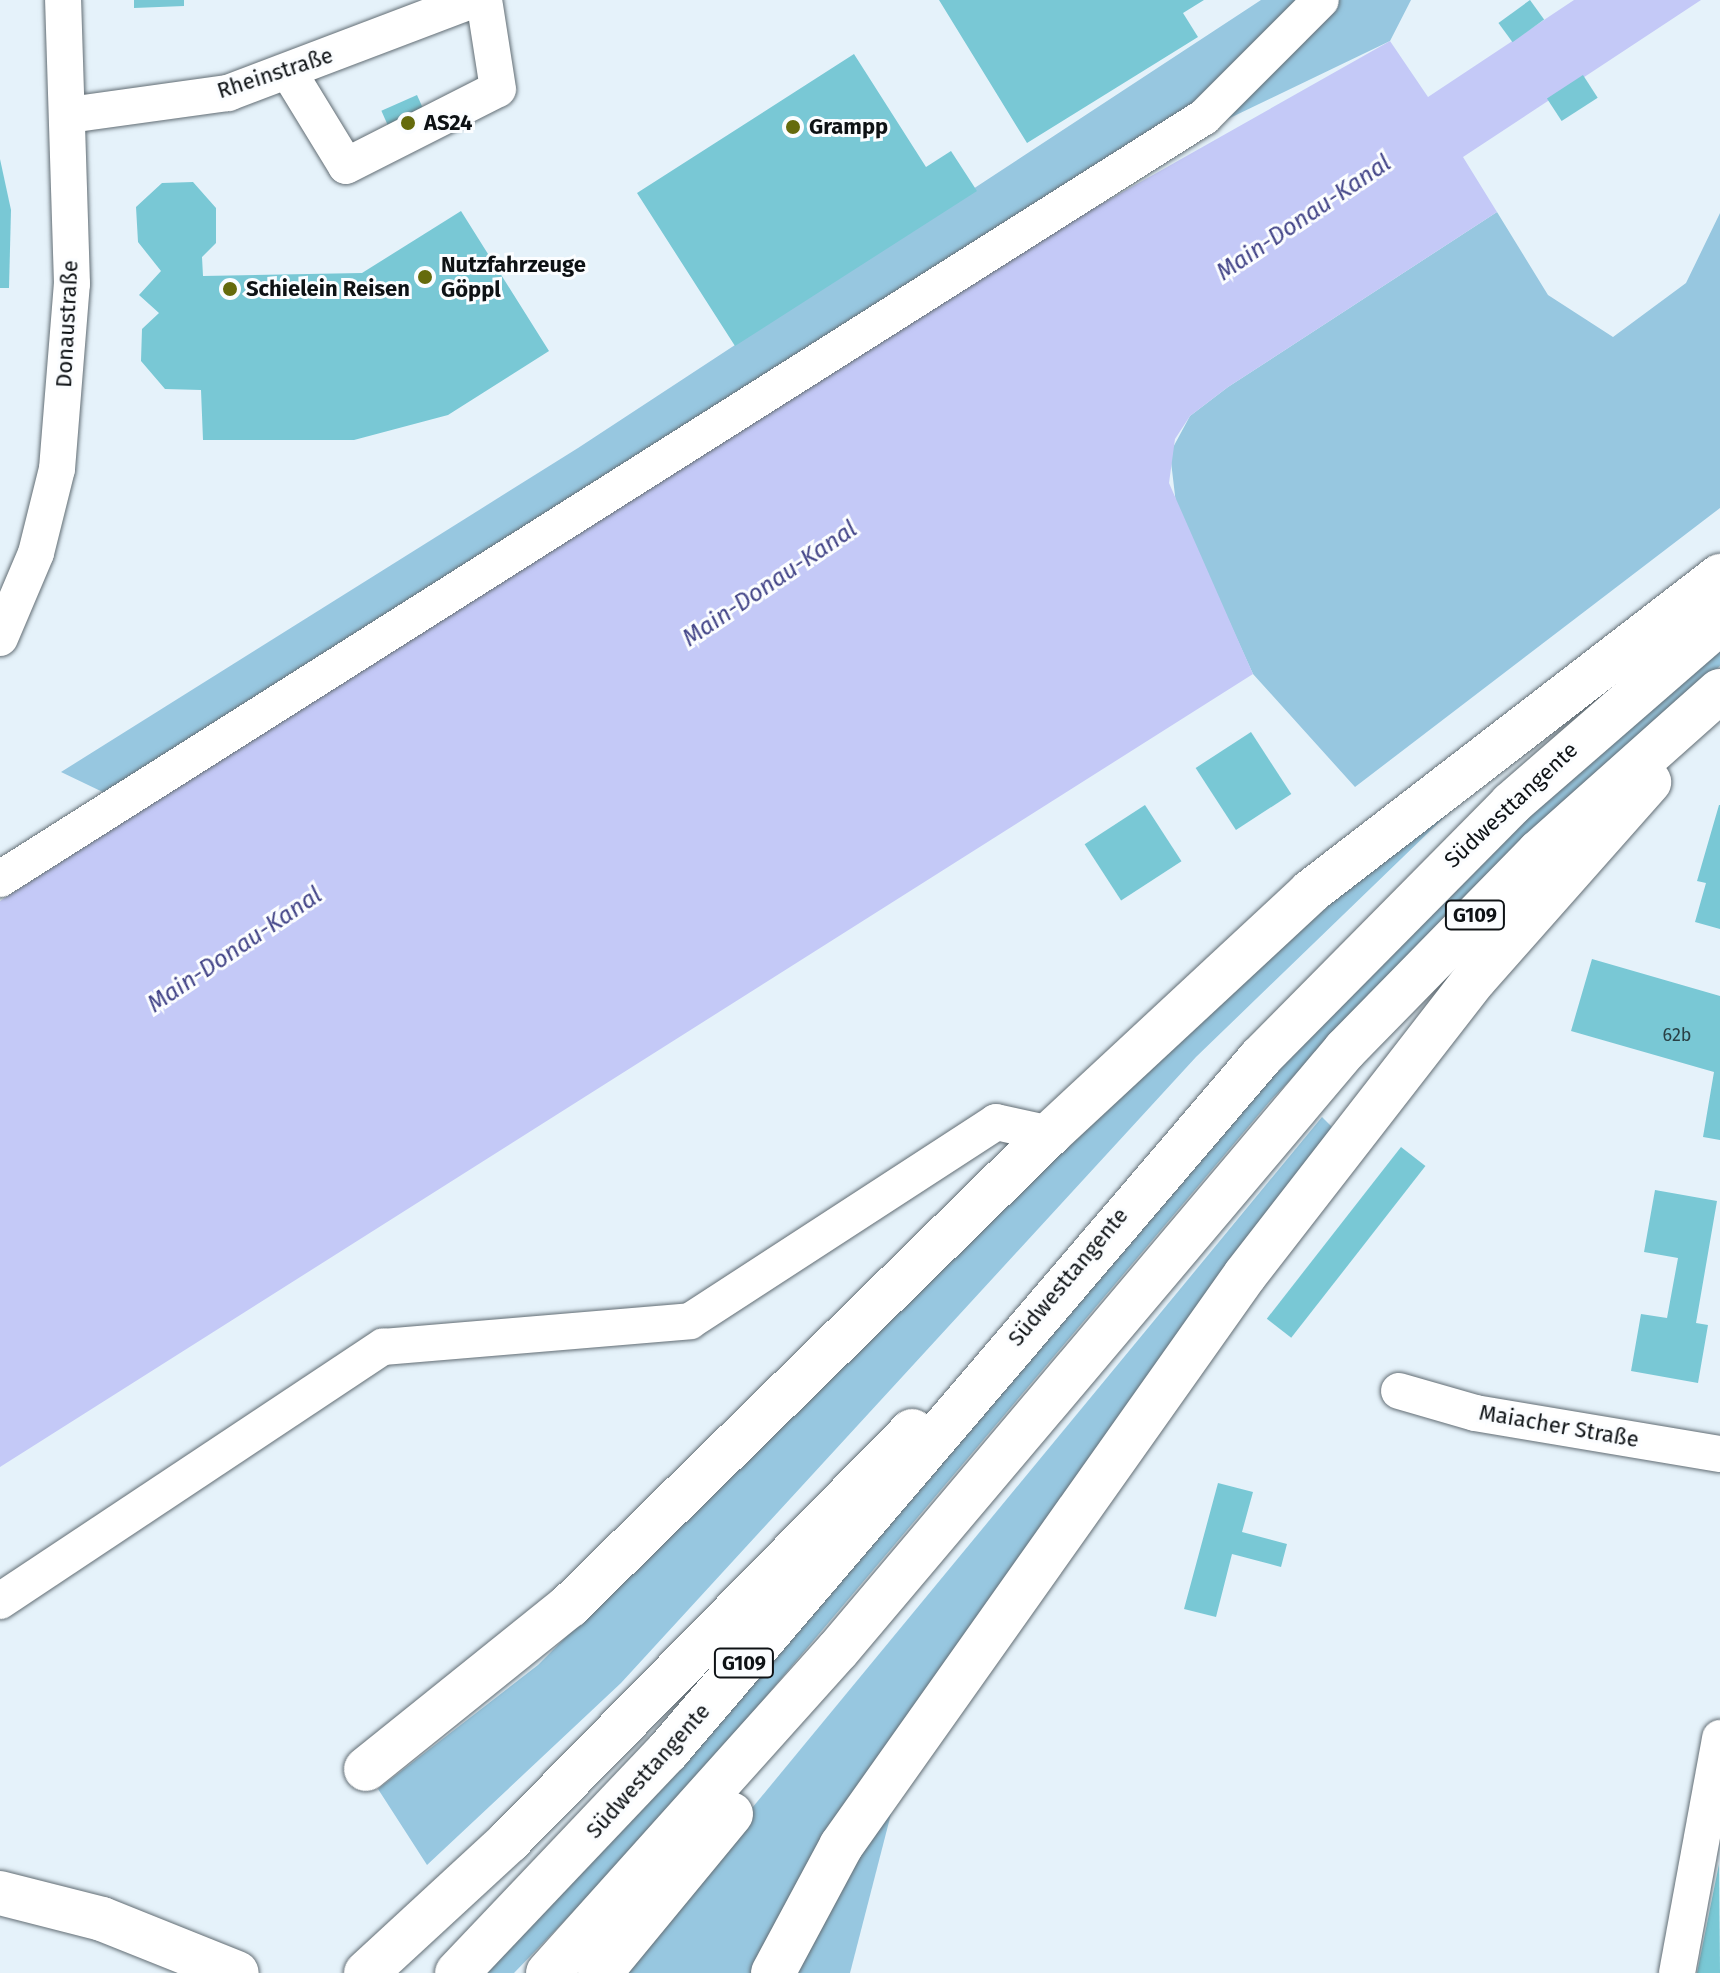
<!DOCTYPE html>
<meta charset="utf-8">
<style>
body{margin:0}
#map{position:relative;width:1720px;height:1973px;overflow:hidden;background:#e5f2fa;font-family:"Fira Sans",sans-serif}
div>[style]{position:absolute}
.green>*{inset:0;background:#97c7e0}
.water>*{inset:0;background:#c4c9f7}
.building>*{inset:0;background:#79c8d5;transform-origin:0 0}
.roads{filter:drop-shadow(0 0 2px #626d74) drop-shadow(0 0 2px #626d74)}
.minor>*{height:36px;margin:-18px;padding:0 18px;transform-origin:18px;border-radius:18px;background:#fff}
.highway>*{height:44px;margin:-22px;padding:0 22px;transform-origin:22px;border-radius:22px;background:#fff}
.dots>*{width:22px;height:22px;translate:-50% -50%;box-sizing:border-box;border:4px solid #fbfdff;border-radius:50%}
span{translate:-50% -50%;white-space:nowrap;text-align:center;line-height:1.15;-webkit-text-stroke:6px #fbfdff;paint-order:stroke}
.number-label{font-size:18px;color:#294045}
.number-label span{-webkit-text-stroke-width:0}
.shield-label span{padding:2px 6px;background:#fbfdff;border:2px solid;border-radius:6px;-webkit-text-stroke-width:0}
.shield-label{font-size:20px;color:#0e1215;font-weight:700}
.street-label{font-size:22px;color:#0e1215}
.poi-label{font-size:22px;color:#0e1215;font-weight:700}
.left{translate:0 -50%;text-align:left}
.water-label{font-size:24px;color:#434588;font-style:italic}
</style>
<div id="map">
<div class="green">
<div style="clip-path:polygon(1261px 0,1411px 0,1390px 41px,980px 238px,109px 795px,61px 772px,578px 448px)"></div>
<div style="clip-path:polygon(1497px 212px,1548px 295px,1613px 337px,1686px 283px,1720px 213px,1720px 508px,1355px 787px,1253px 674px,1176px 504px,1170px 453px,1190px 416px,1228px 387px)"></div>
<div style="clip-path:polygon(1720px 644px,1720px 666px,1490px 872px,1271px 1100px,659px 1823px,514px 1973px,480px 1973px,1213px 1136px,1485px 852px)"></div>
<div style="clip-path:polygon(1460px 802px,1196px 1057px,621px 1683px,427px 1865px,378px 1789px,538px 1665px,1124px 1079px,1283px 934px)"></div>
<div style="clip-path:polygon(1322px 1117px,1338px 1133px,755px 1973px,616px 1973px)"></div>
<div style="clip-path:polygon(900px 1779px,850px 1973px,785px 1973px)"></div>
</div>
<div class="water">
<div style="clip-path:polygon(1574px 0,1701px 0,1463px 157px,1497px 212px,1228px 387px,1190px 416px,1175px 439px,1169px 483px,1253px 674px,0 1467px,0 901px,988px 268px,1390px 41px,1428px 97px)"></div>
</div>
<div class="building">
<div style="clip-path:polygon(134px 0,184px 0,184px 6px,134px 8px)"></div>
<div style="clip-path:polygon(939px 0,1204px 0,1183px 13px,1198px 37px,1027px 143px)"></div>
<div style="left:1530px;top:0;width:24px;height:39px;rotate:54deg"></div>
<div style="clip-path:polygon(854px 54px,926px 167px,951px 151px,977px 191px,735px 346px,637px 193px)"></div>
<div style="left:1583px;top:75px;width:27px;height:43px;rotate:57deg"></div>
<div style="left:417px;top:95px;width:42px;height:39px;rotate:66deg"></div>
<div style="clip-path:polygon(0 159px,11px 210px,9px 288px,0 288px)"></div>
<div style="clip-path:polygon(193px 182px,216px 208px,216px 243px,202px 257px,203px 276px,362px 273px,461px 211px,549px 351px,448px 415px,354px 440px,203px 440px,201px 390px,165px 389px,141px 361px,142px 329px,159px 313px,139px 295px,161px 271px,138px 242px,136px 207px,162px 183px)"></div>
<div style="left:1251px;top:732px;width:74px;height:66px;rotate:57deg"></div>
<div style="left:1145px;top:805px;width:67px;height:72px;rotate:57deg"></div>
<div style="clip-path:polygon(1719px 805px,1720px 805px,1720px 929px,1695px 922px,1706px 883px,1697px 881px)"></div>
<div style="clip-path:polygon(1592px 959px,1720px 996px,1720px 1140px,1703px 1137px,1714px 1072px,1571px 1031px)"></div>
<div style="left:1401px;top:1147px;width:31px;height:218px;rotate:38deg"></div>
<div style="clip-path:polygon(1655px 1190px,1717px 1201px,1696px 1323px,1708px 1325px,1698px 1383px,1631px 1371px,1641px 1314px,1667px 1318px,1678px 1258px,1644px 1252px)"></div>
<div style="clip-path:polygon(1218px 1483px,1253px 1492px,1242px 1532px,1287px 1544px,1281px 1567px,1232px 1554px,1216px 1617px,1184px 1609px)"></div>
<div style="clip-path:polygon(1719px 1864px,1720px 1973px,1697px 1973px)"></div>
</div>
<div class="roads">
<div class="minor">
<div style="left:288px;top:71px;width:111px;rotate:58.6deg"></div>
<div style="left:346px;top:166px;width:170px;rotate:-26.9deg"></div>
<div style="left:498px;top:89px;width:90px;rotate:-98.9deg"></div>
<div style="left:69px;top:115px;width:161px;rotate:-7.9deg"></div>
<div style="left:228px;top:93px;width:262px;rotate:-20.8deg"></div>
<div style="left:0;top:638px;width:92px;rotate:-67deg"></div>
<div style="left:36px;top:553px;width:87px;rotate:-76deg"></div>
<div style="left:57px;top:469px;width:186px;rotate:-85.4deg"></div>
<div style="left:72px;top:284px;width:284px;rotate:-91.8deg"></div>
<div style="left:0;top:879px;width:1425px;rotate:-32.33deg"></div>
<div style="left:1204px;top:117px;width:165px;rotate:-45deg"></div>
<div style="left:1399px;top:1391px;width:79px;rotate:16.1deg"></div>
<div style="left:1475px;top:1413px;width:248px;rotate:9.5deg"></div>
<div style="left:0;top:1601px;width:460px;rotate:-33.6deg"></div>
<div style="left:383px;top:1347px;width:308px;rotate:-4.8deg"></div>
<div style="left:690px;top:1321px;width:365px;rotate:-33deg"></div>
<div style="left:996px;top:1122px;width:55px;rotate:12.5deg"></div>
<div style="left:1677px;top:1973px;width:239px;rotate:-79.6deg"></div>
</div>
<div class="highway">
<div style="left:366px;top:1769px;width:260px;rotate:-38.8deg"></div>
<div style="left:569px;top:1606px;width:674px;rotate:-44.46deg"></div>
<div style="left:1050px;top:1134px;width:355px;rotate:-42.9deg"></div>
<div style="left:1310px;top:892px;width:518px;rotate:-37.62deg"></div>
<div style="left:0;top:1893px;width:105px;rotate:14.3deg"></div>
<div style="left:102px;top:1919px;width:145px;rotate:21.8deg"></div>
<div style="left:366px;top:1973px;width:195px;rotate:-42.7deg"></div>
<div style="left:509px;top:1841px;width:575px;rotate:-45.49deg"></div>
<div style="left:457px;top:1973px;width:305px;rotate:-46.5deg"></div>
<div style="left:667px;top:1752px;width:914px;rotate:-49.48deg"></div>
<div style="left:1261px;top:1057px;width:356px;rotate:-45.3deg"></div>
<div style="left:1511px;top:804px;width:277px;rotate:-41deg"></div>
<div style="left:548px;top:1973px;width:434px;rotate:-48.1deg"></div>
<div style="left:838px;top:1650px;width:786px;rotate:-49.8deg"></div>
<div style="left:1345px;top:1050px;width:277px;rotate:-45.6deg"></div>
<div style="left:1539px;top:852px;width:242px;rotate:-41.7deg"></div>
<div style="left:600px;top:1973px;width:206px;rotate:-50.5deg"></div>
<div style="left:773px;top:1973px;width:144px;rotate:-61.8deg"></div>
<div style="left:841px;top:1846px;width:699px;rotate:-54.72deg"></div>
<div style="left:1245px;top:1275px;width:375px;rotate:-52.2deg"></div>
<div style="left:1475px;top:979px;width:263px;rotate:-48.5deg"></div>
</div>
</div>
<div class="dots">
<div style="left:408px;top:123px;background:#656b0d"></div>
<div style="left:793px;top:127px;background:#656b0d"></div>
<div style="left:425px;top:277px;background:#656b0d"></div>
<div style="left:230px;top:289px;background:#656b0d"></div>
</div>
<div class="number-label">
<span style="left:1677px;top:1035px">62b</span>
</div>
<div class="shield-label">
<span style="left:1475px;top:915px">G109</span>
<span style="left:744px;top:1663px">G109</span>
</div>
<div class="street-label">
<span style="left:275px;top:73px;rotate:-18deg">Rheinstraße</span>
<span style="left:67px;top:324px;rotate:-87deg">Donaustraße</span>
<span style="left:1511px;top:805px;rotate:-43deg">Südwesttangente</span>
<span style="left:1068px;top:1277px;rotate:-50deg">Südwesttangente</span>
<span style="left:1559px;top:1426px;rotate:10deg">Maiacher Straße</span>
<span style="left:648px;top:1771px;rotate:-48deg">Südwesttangente</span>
</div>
<div class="poi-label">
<span class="left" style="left:424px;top:123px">AS24</span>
<span class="left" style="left:809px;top:127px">Grampp</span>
<span class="left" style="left:441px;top:277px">Nutzfahrzeuge<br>Göppl</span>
<span class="left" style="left:246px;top:289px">Schielein Reisen</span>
</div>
<div class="water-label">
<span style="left:1304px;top:218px;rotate:-34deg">Main-Donau-Kanal</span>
<span style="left:770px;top:584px;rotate:-34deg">Main-Donau-Kanal</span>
<span style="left:235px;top:950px;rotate:-34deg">Main-Donau-Kanal</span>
</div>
</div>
